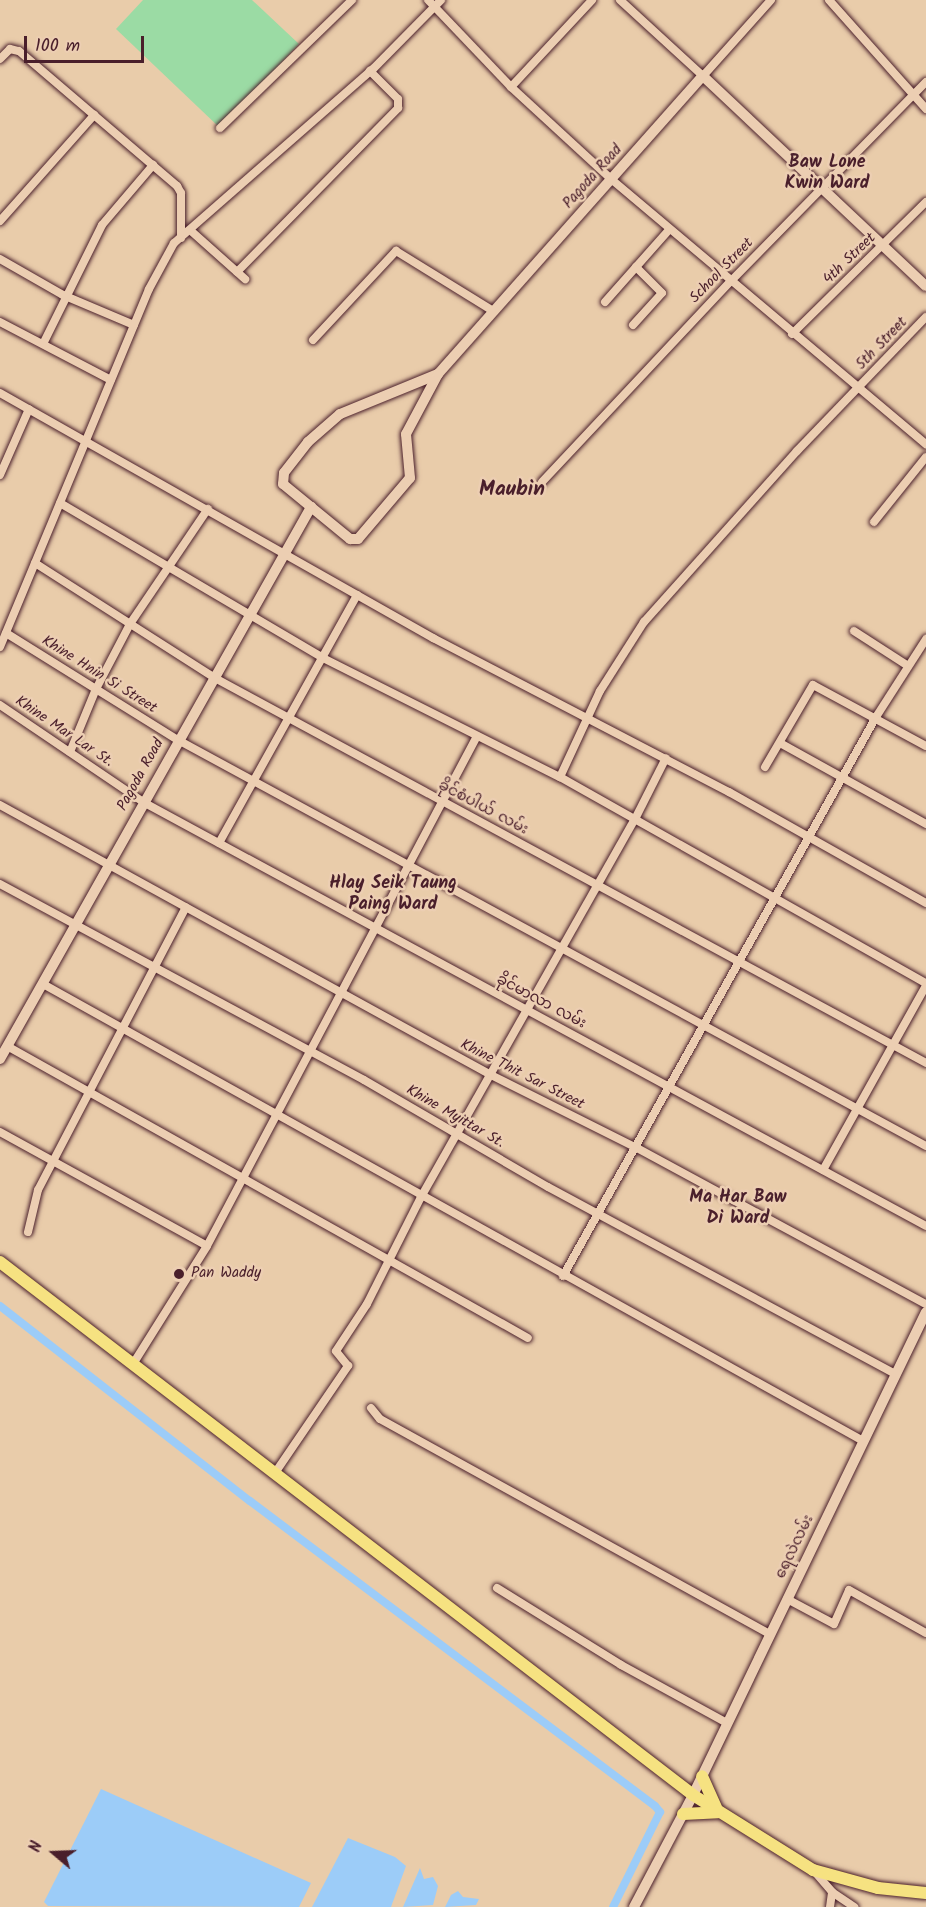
<!DOCTYPE html>
<meta charset="utf-8">
<style>
body{margin:0}
#map{position:relative;width:926px;height:1907px;overflow:hidden;background:#e9ccaa;font-family:Kalam,"Noto Sans Myanmar",sans-serif}
div>[style]{position:absolute}
.green>*{inset:0;background:#9bdba4}
.water>*{inset:0;background:#9cccf8}
.canal>*{height:8px;margin:-4px;padding:0 4px;transform-origin:4px;border-radius:4px;background:#9cccf8}
.roads{filter:drop-shadow(0 0 2px #4a1f2b) drop-shadow(0 0 2px #4a1f2b)}
.street>*{height:8px;margin:-4px;padding:0 4px;transform-origin:4px;border-radius:4px;background:#ecceb2}
.secondary>*{height:10px;margin:-5px;padding:0 5px;transform-origin:5px;border-radius:5px;background:#ecceb2}
.primary>*{height:12px;margin:-6px;padding:0 6px;transform-origin:6px;border-radius:6px;background:#f6e281}
.dots>*{width:16px;height:16px;translate:-50% -50%;box-sizing:border-box;border:3px solid #ecceb2;border-radius:50%}
span{translate:-50% -50%;white-space:nowrap;text-align:center;line-height:1.15;-webkit-text-stroke:5px #ecceb2;paint-order:stroke}
.street-label{font-size:15px;color:#4a1f2b}
.poi-label{font-size:15px;color:#4a1f2b}
.left{translate:0 -50%;text-align:left}
.quarter-label{font-size:18px;color:#4a1f2b;font-weight:700}
.district-label{font-size:21px;color:#4a1f2b;font-weight:700}
.north{position:absolute;left:24px;top:1823px;width:60px;height:60px;-webkit-text-stroke:4px #ecceb2;paint-order:stroke;rotate:289deg;font-size:16px;font-weight:700;line-height:24px;text-align:center;color:#4a1f2b}
.north::after{content:'';display:block;margin:auto;width:21px;height:27px;background:#4a1f2b;clip-path:polygon(50% 0,100% 100%,50% 72%,0 100%)}
.scale{position:absolute;left:24px;top:36px;width:120px;height:27px;box-sizing:border-box;border:3px solid #4a1f2b;border-top:0;padding-left:8px;font-size:18px;line-height:21px;white-space:nowrap;color:#4a1f2b;-webkit-text-stroke:4px #ecceb2;paint-order:stroke}
</style>
<div id="map">
<div class="green">
<div style="clip-path:polygon(143px 0,252px 0,299px 44px,220px 128px,116px 29px)"></div>
</div>
<div class="water">
<div style="clip-path:polygon(101px 1789px,311px 1883px,299px 1907px,48px 1906px,44px 1902px)"></div>
<div style="clip-path:polygon(348px 1838px,395px 1857px,406px 1866px,391px 1907px,312px 1907px)"></div>
<div style="clip-path:polygon(420px 1868px,424px 1879px,433px 1877px,438px 1886px,433px 1905px,403px 1907px)"></div>
<div style="clip-path:polygon(458px 1891px,463px 1897px,479px 1899px,476px 1905px,445px 1907px,451px 1895px)"></div>
</div>
<div class="canal">
<div style="left:0;top:1306px;width:317px;rotate:38deg"></div>
<div style="left:250px;top:1501px;width:507px;rotate:36.98deg"></div>
<div style="left:655px;top:1806px;width:8px;rotate:50deg"></div>
<div style="left:660px;top:1812px;width:106px;rotate:116.3deg"></div>
</div>
<div class="roads">
<div class="street">
<div style="left:428px;top:0;width:120px;rotate:46.3deg"></div>
<div style="left:511px;top:87px;width:136px;rotate:42.6deg"></div>
<div style="left:611px;top:179px;width:412px;rotate:40.1deg"></div>
<div style="left:620px;top:0;width:113px;rotate:42.5deg"></div>
<div style="left:703px;top:76px;width:102px;rotate:-48.2deg"></div>
<div style="left:829px;top:0;width:146px;rotate:48.3deg"></div>
<div style="left:0;top:59px;width:14px;rotate:-45deg"></div>
<div style="left:10px;top:49px;width:9px;rotate:13deg"></div>
<div style="left:19px;top:51px;width:208px;rotate:40.5deg"></div>
<div style="left:177px;top:186px;width:8px;rotate:60deg"></div>
<div style="left:181px;top:193px;width:45px;rotate:90deg"></div>
<div style="left:511px;top:87px;width:119px;rotate:-47deg"></div>
<div style="left:220px;top:128px;width:184px;rotate:-44.1deg"></div>
<div style="left:0;top:221px;width:142px;rotate:-48.4deg"></div>
<div style="left:190px;top:230px;width:74px;rotate:41.7deg"></div>
<div style="left:0;top:259px;width:73px;rotate:29.7deg"></div>
<div style="left:63px;top:295px;width:77px;rotate:22.9deg"></div>
<div style="left:237px;top:272px;width:230px;rotate:-45.5deg"></div>
<div style="left:398px;top:108px;width:9px;rotate:-90deg"></div>
<div style="left:398px;top:99px;width:40px;rotate:-135deg"></div>
<div style="left:605px;top:302px;width:96px;rotate:-48.4deg"></div>
<div style="left:0;top:322px;width:125px;rotate:27.6deg"></div>
<div style="left:633px;top:325px;width:43px;rotate:-47.8deg"></div>
<div style="left:662px;top:293px;width:37px;rotate:-135deg"></div>
<div style="left:792px;top:334px;width:188px;rotate:-44.6deg"></div>
<div style="left:313px;top:340px;width:122px;rotate:-47deg"></div>
<div style="left:396px;top:251px;width:114px;rotate:31.7deg"></div>
<div style="left:43px;top:344px;width:133px;rotate:-63.6deg"></div>
<div style="left:102px;top:225px;width:79px;rotate:-49.6deg"></div>
<div style="left:0;top:393px;width:498px;rotate:29.5deg"></div>
<div style="left:433px;top:638px;width:334px;rotate:27.5deg"></div>
<div style="left:729px;top:792px;width:226px;rotate:29.4deg"></div>
<div style="left:0;top:475px;width:72px;rotate:-66.3deg"></div>
<div style="left:542px;top:482px;width:274px;rotate:-46.8deg"></div>
<div style="left:730px;top:282px;width:280px;rotate:-45.6deg"></div>
<div style="left:60px;top:503px;width:305px;rotate:30.5deg"></div>
<div style="left:323px;top:658px;width:265px;rotate:26.7deg"></div>
<div style="left:560px;top:777px;width:420px;rotate:29.4deg"></div>
<div style="left:874px;top:522px;width:83px;rotate:-51.3deg"></div>
<div style="left:35px;top:563px;width:211px;rotate:32.6deg"></div>
<div style="left:213px;top:677px;width:811px;rotate:28.43deg"></div>
<div style="left:854px;top:631px;width:64px;rotate:32.9deg"></div>
<div style="left:6px;top:633px;width:203px;rotate:31.9deg"></div>
<div style="left:178px;top:740px;width:851px;rotate:28.49deg"></div>
<div style="left:0;top:647px;width:388px;rotate:-67.4deg"></div>
<div style="left:149px;top:289px;width:52px;rotate:-61.5deg"></div>
<div style="left:174px;top:243px;width:264px;rotate:-41.2deg"></div>
<div style="left:373px;top:69px;width:97px;rotate:-45.4deg"></div>
<div style="left:0;top:705px;width:173px;rotate:34.1deg"></div>
<div style="left:143px;top:802px;width:890px;rotate:28.44deg"></div>
<div style="left:780px;top:743px;width:167px;rotate:29deg"></div>
<div style="left:70px;top:752px;width:68px;rotate:-67.6deg"></div>
<div style="left:96px;top:689px;width:73px;rotate:-62.4deg"></div>
<div style="left:130px;top:624px;width:139px;rotate:-55.9deg"></div>
<div style="left:765px;top:767px;width:95px;rotate:-59.7deg"></div>
<div style="left:813px;top:685px;width:128px;rotate:28.4deg"></div>
<div style="left:560px;top:777px;width:95px;rotate:-65.1deg"></div>
<div style="left:600px;top:691px;width:82px;rotate:-57.5deg"></div>
<div style="left:644px;top:622px;width:229px;rotate:-48.2deg"></div>
<div style="left:797px;top:451px;width:186px;rotate:-46.1deg"></div>
<div style="left:0;top:805px;width:560px;rotate:28.81deg"></div>
<div style="left:491px;top:1075px;width:163px;rotate:26.6deg"></div>
<div style="left:637px;top:1148px;width:328px;rotate:28.4deg"></div>
<div style="left:219px;top:843px;width:284px;rotate:-60.9deg"></div>
<div style="left:0;top:884px;width:413px;rotate:28.3deg"></div>
<div style="left:364px;top:1080px;width:213px;rotate:30.2deg"></div>
<div style="left:548px;top:1187px;width:395px;rotate:28.3deg"></div>
<div style="left:43px;top:984px;width:939px;rotate:29.13deg"></div>
<div style="left:7px;top:1046px;width:597px;rotate:29.27deg"></div>
<div style="left:0;top:1132px;width:236px;rotate:28.8deg"></div>
<div style="left:823px;top:1170px;width:211px;rotate:-60.8deg"></div>
<div style="left:28px;top:1232px;width:43px;rotate:-76.6deg"></div>
<div style="left:38px;top:1190px;width:319px;rotate:-62.4deg"></div>
<div style="left:563px;top:1276px;width:641px;rotate:-60.75deg"></div>
<div style="left:876px;top:717px;width:93px;rotate:-57.3deg"></div>
<div style="left:133px;top:1364px;width:139px;rotate:-57.9deg"></div>
<div style="left:207px;top:1246px;width:577px;rotate:-62.1deg"></div>
<div style="left:371px;top:1408px;width:14px;rotate:51deg"></div>
<div style="left:380px;top:1419px;width:445px;rotate:28.9deg"></div>
<div style="left:275px;top:1473px;width:130px;rotate:-55.7deg"></div>
<div style="left:348px;top:1366px;width:19px;rotate:-129deg"></div>
<div style="left:336px;top:1351px;width:56px;rotate:-56.6deg"></div>
<div style="left:367px;top:1304px;width:120px;rotate:-63.2deg"></div>
<div style="left:421px;top:1197px;width:434px;rotate:-60.5deg"></div>
<div style="left:635px;top:819px;width:68px;rotate:-63.1deg"></div>
<div style="left:497px;top:1588px;width:146px;rotate:31.8deg"></div>
<div style="left:621px;top:1665px;width:121px;rotate:28.7deg"></div>
<div style="left:787px;top:1599px;width:53px;rotate:28deg"></div>
<div style="left:834px;top:1624px;width:37px;rotate:-66deg"></div>
<div style="left:849px;top:1590px;width:88px;rotate:29.2deg"></div>
<div style="left:814px;top:1871px;width:28px;rotate:49deg"></div>
<div style="left:832px;top:1892px;width:27px;rotate:34deg"></div>
<div style="left:830px;top:1907px;width:15px;rotate:-82deg"></div>
</div>
<div class="secondary">
<div style="left:438px;top:374px;width:106px;rotate:157.8deg"></div>
<div style="left:340px;top:414px;width:43px;rotate:138.8deg"></div>
<div style="left:308px;top:442px;width:39px;rotate:128deg"></div>
<div style="left:284px;top:473px;width:11px;rotate:95deg"></div>
<div style="left:283px;top:484px;width:87px;rotate:39.4deg"></div>
<div style="left:350px;top:539px;width:8px"></div>
<div style="left:358px;top:539px;width:80px;rotate:-49.6deg"></div>
<div style="left:410px;top:478px;width:44px;rotate:-95.2deg"></div>
<div style="left:406px;top:434px;width:68px;rotate:-61.9deg"></div>
<div style="left:438px;top:374px;width:399px;rotate:-48.4deg"></div>
<div style="left:703px;top:76px;width:306px;rotate:43.3deg"></div>
<div style="left:0;top:1059px;width:634px;rotate:-60.6deg"></div>
<div style="left:634px;top:1907px;width:127px;rotate:-62.2deg"></div>
<div style="left:693px;top:1795px;width:536px;rotate:-64.25deg"></div>
</div>
<div class="primary">
<div style="left:0;top:1262px;width:874px;rotate:37.56deg"></div>
<div style="left:693px;top:1795px;width:142px;rotate:32deg"></div>
<div style="left:813px;top:1870px;width:67px;rotate:15.5deg"></div>
<div style="left:878px;top:1888px;width:48px;rotate:5.9deg"></div>
<div style="left:683px;top:1814px;width:35px;rotate:-3deg"></div>
<div style="left:718px;top:1812px;width:39px;rotate:-114deg"></div>
</div>
</div>
<div class="dots">
<div style="left:179px;top:1274px;background:#4a1f2b"></div>
</div>
<div class="street-label">
<span style="left:593px;top:177px;rotate:-48deg">Pagoda Road</span>
<span style="left:850px;top:259px;rotate:-44deg">4th Street</span>
<span style="left:722px;top:271px;rotate:-46deg">School Street</span>
<span style="left:882px;top:344px;rotate:-46deg">5th Street</span>
<span style="left:99px;top:675px;rotate:32deg">Khine Hnin Si Street</span>
<span style="left:64px;top:732px;rotate:34deg">Khine Mar Lar St.</span>
<span style="left:141px;top:775px;rotate:-61deg">Pagoda Road</span>
<span style="left:483px;top:808px;rotate:28deg">ခိုင်စံပါယ် လမ်း</span>
<span style="left:541px;top:1002px;rotate:28deg">ခိုင်မာလာ လမ်း</span>
<span style="left:522px;top:1075px;rotate:27deg">Khine Thit Sar Street</span>
<span style="left:455px;top:1117px;rotate:30deg">Khine Myittar St.</span>
<span style="left:795px;top:1547px;rotate:-64deg">ရေလဲလမ်း</span>
</div>
<div class="poi-label">
<span class="left" style="left:191px;top:1274px">Pan Waddy</span>
</div>
<div class="quarter-label">
<span style="left:827px;top:174px">Baw Lone<br>Kwin Ward</span>
<span style="left:393px;top:895px">Hlay Seik Taung<br>Paing Ward</span>
<span style="left:738px;top:1209px">Ma Har Baw<br>Di Ward</span>
</div>
<div class="district-label">
<span style="left:512px;top:490px">Maubin</span>
</div>
<div class="north">N</div>
<div class="scale">100 m</div>
</div>
